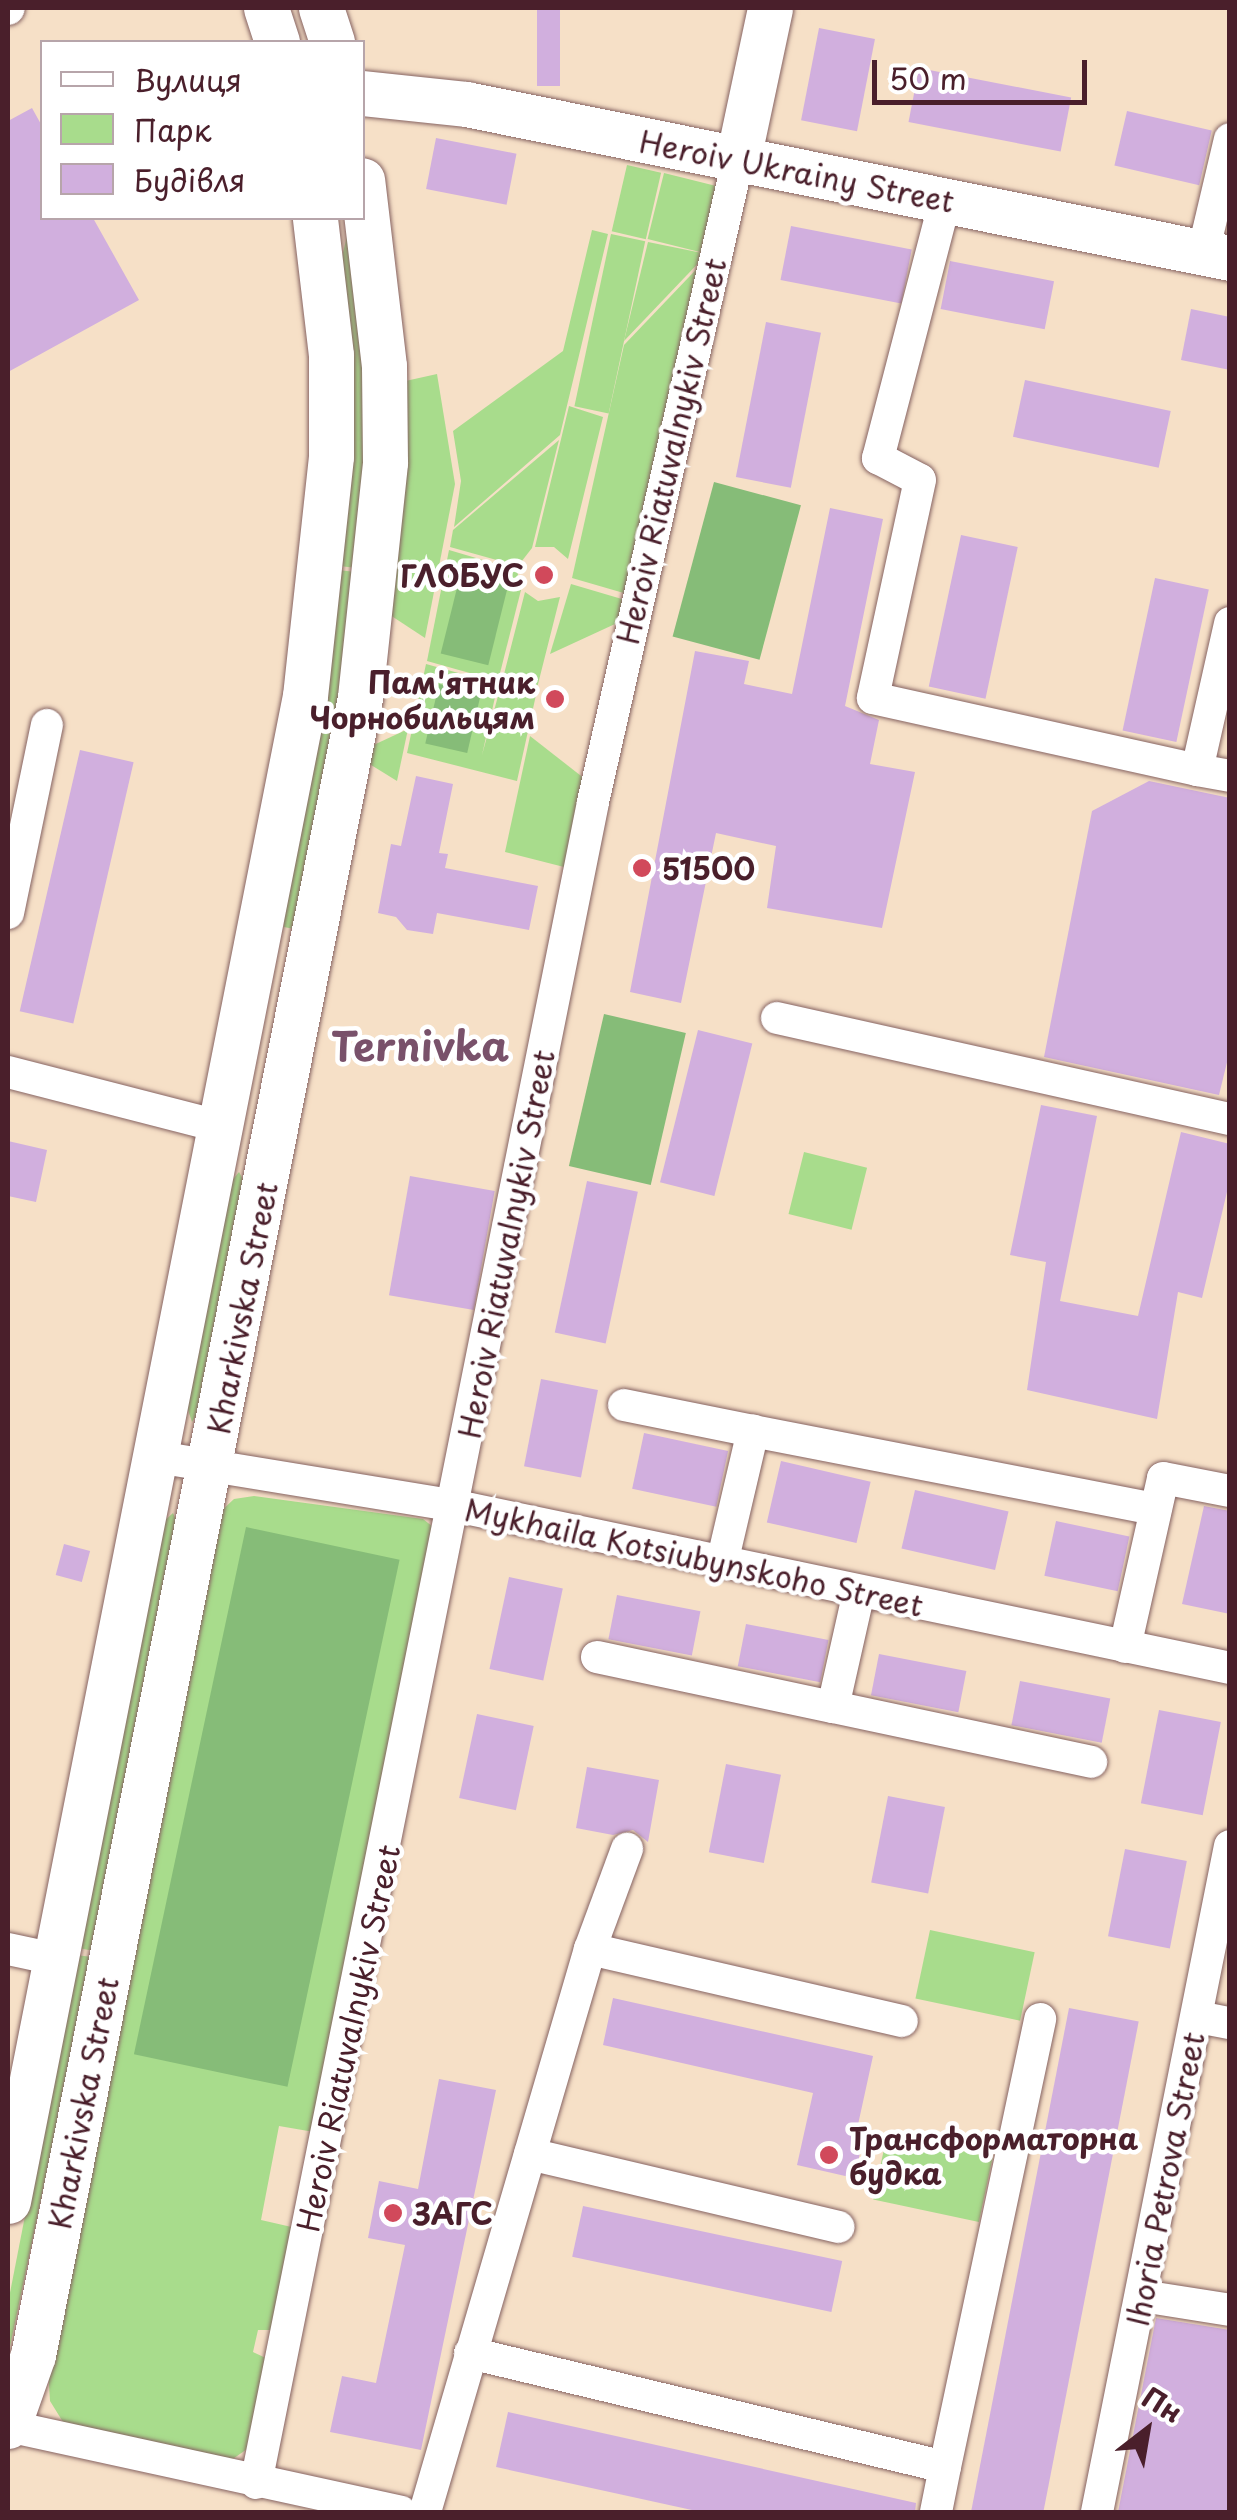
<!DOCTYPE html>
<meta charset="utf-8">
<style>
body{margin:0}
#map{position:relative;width:1237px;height:2520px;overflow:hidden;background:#f6e0c7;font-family:"Playpen Sans",sans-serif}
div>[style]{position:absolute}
.green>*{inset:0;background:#a8dc8c;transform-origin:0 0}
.forest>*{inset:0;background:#86bc78;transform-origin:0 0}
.building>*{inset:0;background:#d1afde;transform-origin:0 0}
.roads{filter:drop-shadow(0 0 2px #866362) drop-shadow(0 0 2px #866362)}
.street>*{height:32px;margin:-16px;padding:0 16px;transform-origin:16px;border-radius:16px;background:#fff}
.secondary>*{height:45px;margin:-22.5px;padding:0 22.5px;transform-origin:22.5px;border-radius:22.5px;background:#fff}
.dots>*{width:28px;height:28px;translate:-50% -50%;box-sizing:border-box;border:5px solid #fff;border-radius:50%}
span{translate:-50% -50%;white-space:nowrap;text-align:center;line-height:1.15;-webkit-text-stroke:9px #fff;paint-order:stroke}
.street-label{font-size:30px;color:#4a1f2b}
.poi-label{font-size:30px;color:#4a1f2b;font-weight:700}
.right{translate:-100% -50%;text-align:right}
.left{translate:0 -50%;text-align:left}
.district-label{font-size:40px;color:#79516a;font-weight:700}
.frame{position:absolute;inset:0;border:10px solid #4a1f2b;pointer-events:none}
.legend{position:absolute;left:40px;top:40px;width:325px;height:180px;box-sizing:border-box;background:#fff;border:2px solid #b7a5aa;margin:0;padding:12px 18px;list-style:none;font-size:30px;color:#4a1f2b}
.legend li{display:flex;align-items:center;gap:20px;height:50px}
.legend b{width:50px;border:2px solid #b7a5aa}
.north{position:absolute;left:1097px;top:2380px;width:100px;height:100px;-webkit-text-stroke:8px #fff;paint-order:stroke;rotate:31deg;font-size:28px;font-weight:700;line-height:40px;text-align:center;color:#4a1f2b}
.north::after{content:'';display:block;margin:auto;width:35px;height:45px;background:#4a1f2b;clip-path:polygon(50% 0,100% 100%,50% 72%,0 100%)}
.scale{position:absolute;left:872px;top:60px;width:215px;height:45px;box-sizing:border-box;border:5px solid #4a1f2b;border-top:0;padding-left:12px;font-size:30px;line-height:35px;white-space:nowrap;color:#4a1f2b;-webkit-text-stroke:8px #fff;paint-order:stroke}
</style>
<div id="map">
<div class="green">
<div style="left:627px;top:165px;width:35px;height:68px;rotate:13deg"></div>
<div style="left:664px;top:173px;width:61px;height:68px;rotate:14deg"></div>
<div style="clip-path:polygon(592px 230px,608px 234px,560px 435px,454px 527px,461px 481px,453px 431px,563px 351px)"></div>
<div style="left:611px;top:234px;width:35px;height:176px;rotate:12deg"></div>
<div style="clip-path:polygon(347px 236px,355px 260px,367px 425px,356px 568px,340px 566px,341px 261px)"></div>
<div style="clip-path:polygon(648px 242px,707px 254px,624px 341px)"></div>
<div style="clip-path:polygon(710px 255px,634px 596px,572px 578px,624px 345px)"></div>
<div style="clip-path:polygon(437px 374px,455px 484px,425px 638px,387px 613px,401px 382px)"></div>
<div style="clip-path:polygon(569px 406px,603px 417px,568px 559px,554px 547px,535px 547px)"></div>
<div style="clip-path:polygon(559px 440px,532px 548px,518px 566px,450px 547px,453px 530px)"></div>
<div style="clip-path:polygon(449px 550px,517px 570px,521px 590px,498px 681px,427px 661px)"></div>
<div style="clip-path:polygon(339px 570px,355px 572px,338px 703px,294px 929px,284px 927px,283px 914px)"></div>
<div style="clip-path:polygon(571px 584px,632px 602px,628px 618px,550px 654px)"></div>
<div style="clip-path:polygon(525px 592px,538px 601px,560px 597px,536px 692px,502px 682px)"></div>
<div style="clip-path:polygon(426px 664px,498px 684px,482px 755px,501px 685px,536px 695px,517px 781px,407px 753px)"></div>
<div style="clip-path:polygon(408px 729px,397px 781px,363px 760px,365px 749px)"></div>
<div style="clip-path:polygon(530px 736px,585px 779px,564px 867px,505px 852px)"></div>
<div style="left:804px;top:1152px;width:65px;height:64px;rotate:14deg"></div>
<div style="clip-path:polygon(239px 1172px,247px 1187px,202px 1407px,192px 1422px,186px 1404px,229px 1184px)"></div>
<div style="clip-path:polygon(254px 1496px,423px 1519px,437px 1530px,314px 2132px,279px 2126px,261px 2220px,296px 2228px,275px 2330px,258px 2330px,253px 2352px,270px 2360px,250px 2447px,227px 2463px,63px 2422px,50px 2401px,48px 2369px,219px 1513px,234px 1499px)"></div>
<div style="clip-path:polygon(173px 1513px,179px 1527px,94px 1951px,78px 1948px,162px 1523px)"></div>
<div style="left:930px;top:1930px;width:107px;height:70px;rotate:12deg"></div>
<div style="clip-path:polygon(76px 1955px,92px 1957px,8px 2356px,8px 2303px)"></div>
<div style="left:887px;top:2135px;width:108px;height:66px;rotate:12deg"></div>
</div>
<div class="forest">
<div style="left:714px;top:482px;width:90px;height:160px;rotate:15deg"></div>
<div style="left:462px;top:568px;width:49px;height:88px;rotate:14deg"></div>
<div style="left:439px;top:684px;width:43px;height:61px;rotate:13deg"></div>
<div style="left:604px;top:1014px;width:84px;height:156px;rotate:13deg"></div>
<div style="left:246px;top:1527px;width:157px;height:539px;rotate:12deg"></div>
</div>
<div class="building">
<div style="left:537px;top:8px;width:23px;height:78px"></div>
<div style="left:819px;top:28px;width:57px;height:94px;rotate:11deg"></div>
<div style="left:919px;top:68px;width:155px;height:55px;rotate:11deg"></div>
<div style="clip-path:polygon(32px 108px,42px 126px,42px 218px,93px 218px,139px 300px,8px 372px,8px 121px)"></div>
<div style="left:1127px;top:111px;width:87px;height:56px;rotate:13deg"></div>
<div style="left:436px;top:138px;width:82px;height:52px;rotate:11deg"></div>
<div style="left:791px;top:226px;width:123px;height:55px;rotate:11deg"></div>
<div style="left:950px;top:261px;width:106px;height:49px;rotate:11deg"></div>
<div style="clip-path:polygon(1191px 309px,1230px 317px,1230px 370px,1181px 360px)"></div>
<div style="left:766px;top:322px;width:56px;height:158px;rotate:11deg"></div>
<div style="left:1025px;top:380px;width:149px;height:58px;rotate:12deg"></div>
<div style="clip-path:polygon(830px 508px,883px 519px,845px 706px,879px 720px,870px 764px,915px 772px,882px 928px,767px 908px,776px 846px,716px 833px,681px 1003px,630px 992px,695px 651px,749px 661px,744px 684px,792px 694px)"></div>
<div style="left:961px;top:535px;width:58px;height:155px;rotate:12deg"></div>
<div style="left:1155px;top:578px;width:55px;height:156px;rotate:12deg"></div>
<div style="left:80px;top:750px;width:55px;height:268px;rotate:13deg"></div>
<div style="clip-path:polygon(416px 776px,453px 784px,439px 853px,448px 854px,445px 868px,538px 886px,529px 930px,437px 913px,433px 934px,407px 930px,396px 917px,378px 913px,391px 844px,401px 846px)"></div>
<div style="clip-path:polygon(1149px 781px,1230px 798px,1230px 1050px,1219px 1095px,1044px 1057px,1092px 811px)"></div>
<div style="left:698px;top:1030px;width:56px;height:157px;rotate:14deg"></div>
<div style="clip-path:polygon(1041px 1105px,1097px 1116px,1060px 1301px,1138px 1316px,1181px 1132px,1230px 1144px,1230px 1179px,1202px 1298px,1178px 1292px,1157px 1419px,1027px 1390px,1046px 1262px,1010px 1255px)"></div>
<div style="clip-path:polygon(8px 1141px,47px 1150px,36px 1202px,8px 1196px)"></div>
<div style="left:410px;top:1176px;width:86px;height:121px;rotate:10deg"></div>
<div style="left:587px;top:1181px;width:52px;height:155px;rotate:12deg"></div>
<div style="left:541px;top:1379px;width:58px;height:89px;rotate:11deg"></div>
<div style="left:644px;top:1433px;width:86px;height:57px;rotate:12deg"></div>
<div style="left:781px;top:1461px;width:92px;height:63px;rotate:13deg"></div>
<div style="left:915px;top:1490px;width:96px;height:60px;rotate:13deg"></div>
<div style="clip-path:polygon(1204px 1506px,1230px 1511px,1230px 1614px,1182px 1604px)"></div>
<div style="left:1056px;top:1521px;width:75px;height:56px;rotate:12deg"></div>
<div style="left:64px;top:1544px;width:27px;height:32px;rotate:15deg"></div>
<div style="left:509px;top:1577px;width:55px;height:94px;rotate:12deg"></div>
<div style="left:617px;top:1595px;width:85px;height:45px;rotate:11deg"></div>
<div style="left:746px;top:1624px;width:84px;height:43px;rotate:11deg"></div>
<div style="left:879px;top:1654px;width:89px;height:42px;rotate:11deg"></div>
<div style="left:1020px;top:1681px;width:92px;height:45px;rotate:11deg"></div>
<div style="left:1159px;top:1710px;width:63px;height:95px;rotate:11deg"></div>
<div style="left:477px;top:1714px;width:58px;height:86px;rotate:12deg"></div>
<div style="left:726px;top:1764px;width:56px;height:90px;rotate:11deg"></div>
<div style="clip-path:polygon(587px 1767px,659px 1780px,648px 1842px,633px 1830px,613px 1835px,576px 1828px)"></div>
<div style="left:888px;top:1796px;width:58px;height:88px;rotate:11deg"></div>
<div style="left:1125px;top:1849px;width:63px;height:89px;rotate:11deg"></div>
<div style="clip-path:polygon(613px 1998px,873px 2056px,854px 2143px,862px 2145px,854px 2178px,797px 2165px,813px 2093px,603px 2045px)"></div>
<div style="left:1069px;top:2008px;width:71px;height:513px;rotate:11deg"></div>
<div style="clip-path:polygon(439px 2079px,496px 2090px,421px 2450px,330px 2432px,342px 2376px,376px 2383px,405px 2245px,368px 2238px,379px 2181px,418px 2189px)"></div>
<div style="left:583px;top:2206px;width:265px;height:52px;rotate:12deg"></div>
<div style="clip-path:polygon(1156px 2318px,1230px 2330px,1230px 2512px,1118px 2512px)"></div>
<div style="clip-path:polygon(508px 2412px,916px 2503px,915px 2512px,701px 2512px,496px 2467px)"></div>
</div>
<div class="roads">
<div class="street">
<div style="left:8px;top:9px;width:1px;rotate:-45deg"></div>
<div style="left:945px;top:201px;width:266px;rotate:104.6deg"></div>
<div style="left:878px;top:458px;width:47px;rotate:27.6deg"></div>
<div style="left:920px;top:480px;width:223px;rotate:102.2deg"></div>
<div style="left:873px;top:698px;width:332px;rotate:12.5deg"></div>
<div style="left:1197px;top:770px;width:151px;rotate:-77.3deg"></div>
<div style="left:1203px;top:253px;width:117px;rotate:-76.7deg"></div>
<div style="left:1197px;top:770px;width:34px;rotate:10deg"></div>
<div style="left:8px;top:913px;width:192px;rotate:-78.3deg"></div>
<div style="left:777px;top:1018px;width:464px;rotate:12.6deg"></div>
<div style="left:8px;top:1072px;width:221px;rotate:14.4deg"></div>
<div style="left:624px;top:1405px;width:132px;rotate:11.4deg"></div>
<div style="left:157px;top:1457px;width:303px;rotate:9.3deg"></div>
<div style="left:456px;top:1506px;width:791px;rotate:11.82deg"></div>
<div style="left:722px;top:1563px;width:136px;rotate:-76.8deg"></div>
<div style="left:753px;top:1431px;width:410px;rotate:11deg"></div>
<div style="left:1125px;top:1647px;width:173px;rotate:-77.3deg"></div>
<div style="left:1163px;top:1478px;width:68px;rotate:11deg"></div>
<div style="left:597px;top:1657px;width:241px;rotate:12deg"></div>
<div style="left:833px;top:1707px;width:118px;rotate:-77.3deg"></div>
<div style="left:833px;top:1707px;width:264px;rotate:12deg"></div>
<div style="left:8px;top:1949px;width:48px;rotate:12deg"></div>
<div style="left:590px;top:1949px;width:320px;rotate:13deg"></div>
<div style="left:1198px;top:2017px;width:33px;rotate:11deg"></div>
<div style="left:530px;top:2154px;width:317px;rotate:13.3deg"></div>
<div style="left:1142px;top:2296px;width:89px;rotate:9deg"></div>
<div style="left:470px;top:2353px;width:488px;rotate:13.5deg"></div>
<div style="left:945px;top:2467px;width:458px;rotate:-78deg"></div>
<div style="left:8px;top:2426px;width:402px;rotate:12.3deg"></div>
<div style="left:256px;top:2483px;width:1714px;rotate:-78.66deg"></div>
<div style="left:593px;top:802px;width:659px;rotate:-77.29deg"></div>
<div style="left:425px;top:2512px;width:587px;rotate:-73.67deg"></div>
<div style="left:590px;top:1949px;width:107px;rotate:-69.7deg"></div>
<div style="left:936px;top:2512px;width:46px;rotate:-78.7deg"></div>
<div style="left:1097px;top:2512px;width:679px;rotate:-78.71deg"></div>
</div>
<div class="secondary">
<div style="left:266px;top:8px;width:36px;rotate:72deg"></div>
<div style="left:321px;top:8px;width:36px;rotate:72deg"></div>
<div style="left:362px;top:93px;width:105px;rotate:6deg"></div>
<div style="left:466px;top:104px;width:779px;rotate:11.4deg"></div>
<div style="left:738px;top:159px;width:154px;rotate:-78deg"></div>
<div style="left:8px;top:2201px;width:1534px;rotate:-78.84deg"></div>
<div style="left:305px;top:696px;width:241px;rotate:-83.8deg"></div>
<div style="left:331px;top:456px;width:101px;rotate:-90deg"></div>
<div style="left:331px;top:355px;width:138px;rotate:-96.7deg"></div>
<div style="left:8px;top:2426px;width:75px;rotate:-70.6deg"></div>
<div style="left:33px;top:2355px;width:1690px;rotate:-78.84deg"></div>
<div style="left:360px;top:697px;width:236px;rotate:-83.9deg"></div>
<div style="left:385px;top:462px;width:96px;rotate:-90.6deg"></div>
<div style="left:384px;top:366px;width:187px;rotate:-96.7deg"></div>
</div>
</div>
<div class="dots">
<div style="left:544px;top:575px;background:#d1495b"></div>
<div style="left:555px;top:699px;background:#d1495b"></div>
<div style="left:642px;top:868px;background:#d1495b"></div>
<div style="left:829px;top:2155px;background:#d1495b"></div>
<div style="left:393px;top:2213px;background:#d1495b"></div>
</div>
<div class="street-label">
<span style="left:797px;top:171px;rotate:11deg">Heroiv Ukrainy Street</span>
<span style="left:671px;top:451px;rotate:-77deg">Heroiv Riatuvalnykiv Street</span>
<span style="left:506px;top:1244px;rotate:-79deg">Heroiv Riatuvalnykiv Street</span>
<span style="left:242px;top:1308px;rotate:-79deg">Kharkivska Street</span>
<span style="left:694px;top:1557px;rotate:12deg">Mykhaila Kotsiubynskoho Street</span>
<span style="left:348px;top:2038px;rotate:-78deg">Heroiv Riatuvalnykiv Street</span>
<span style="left:83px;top:2103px;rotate:-79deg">Kharkivska Street</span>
<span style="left:1165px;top:2179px;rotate:-79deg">Ihoria Petrova Street</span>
</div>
<div class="poi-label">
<span class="right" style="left:524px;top:575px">ГЛОБУС</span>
<span class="right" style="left:535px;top:699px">Пам'ятник<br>Чорнобильцям</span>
<span class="left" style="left:662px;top:868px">51500</span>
<span class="left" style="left:849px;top:2155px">Трансформаторна<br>будка</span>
<span class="left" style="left:413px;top:2213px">ЗАГС</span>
</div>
<div class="district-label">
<span style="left:420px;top:1045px">Ternivka</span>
</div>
<div class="frame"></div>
<ul class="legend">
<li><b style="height:12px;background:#fff"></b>Вулиця</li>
<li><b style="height:28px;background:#a8dc8c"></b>Парк</li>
<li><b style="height:28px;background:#d1afde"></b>Будівля</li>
</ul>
<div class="north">Пн</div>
<div class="scale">50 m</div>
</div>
